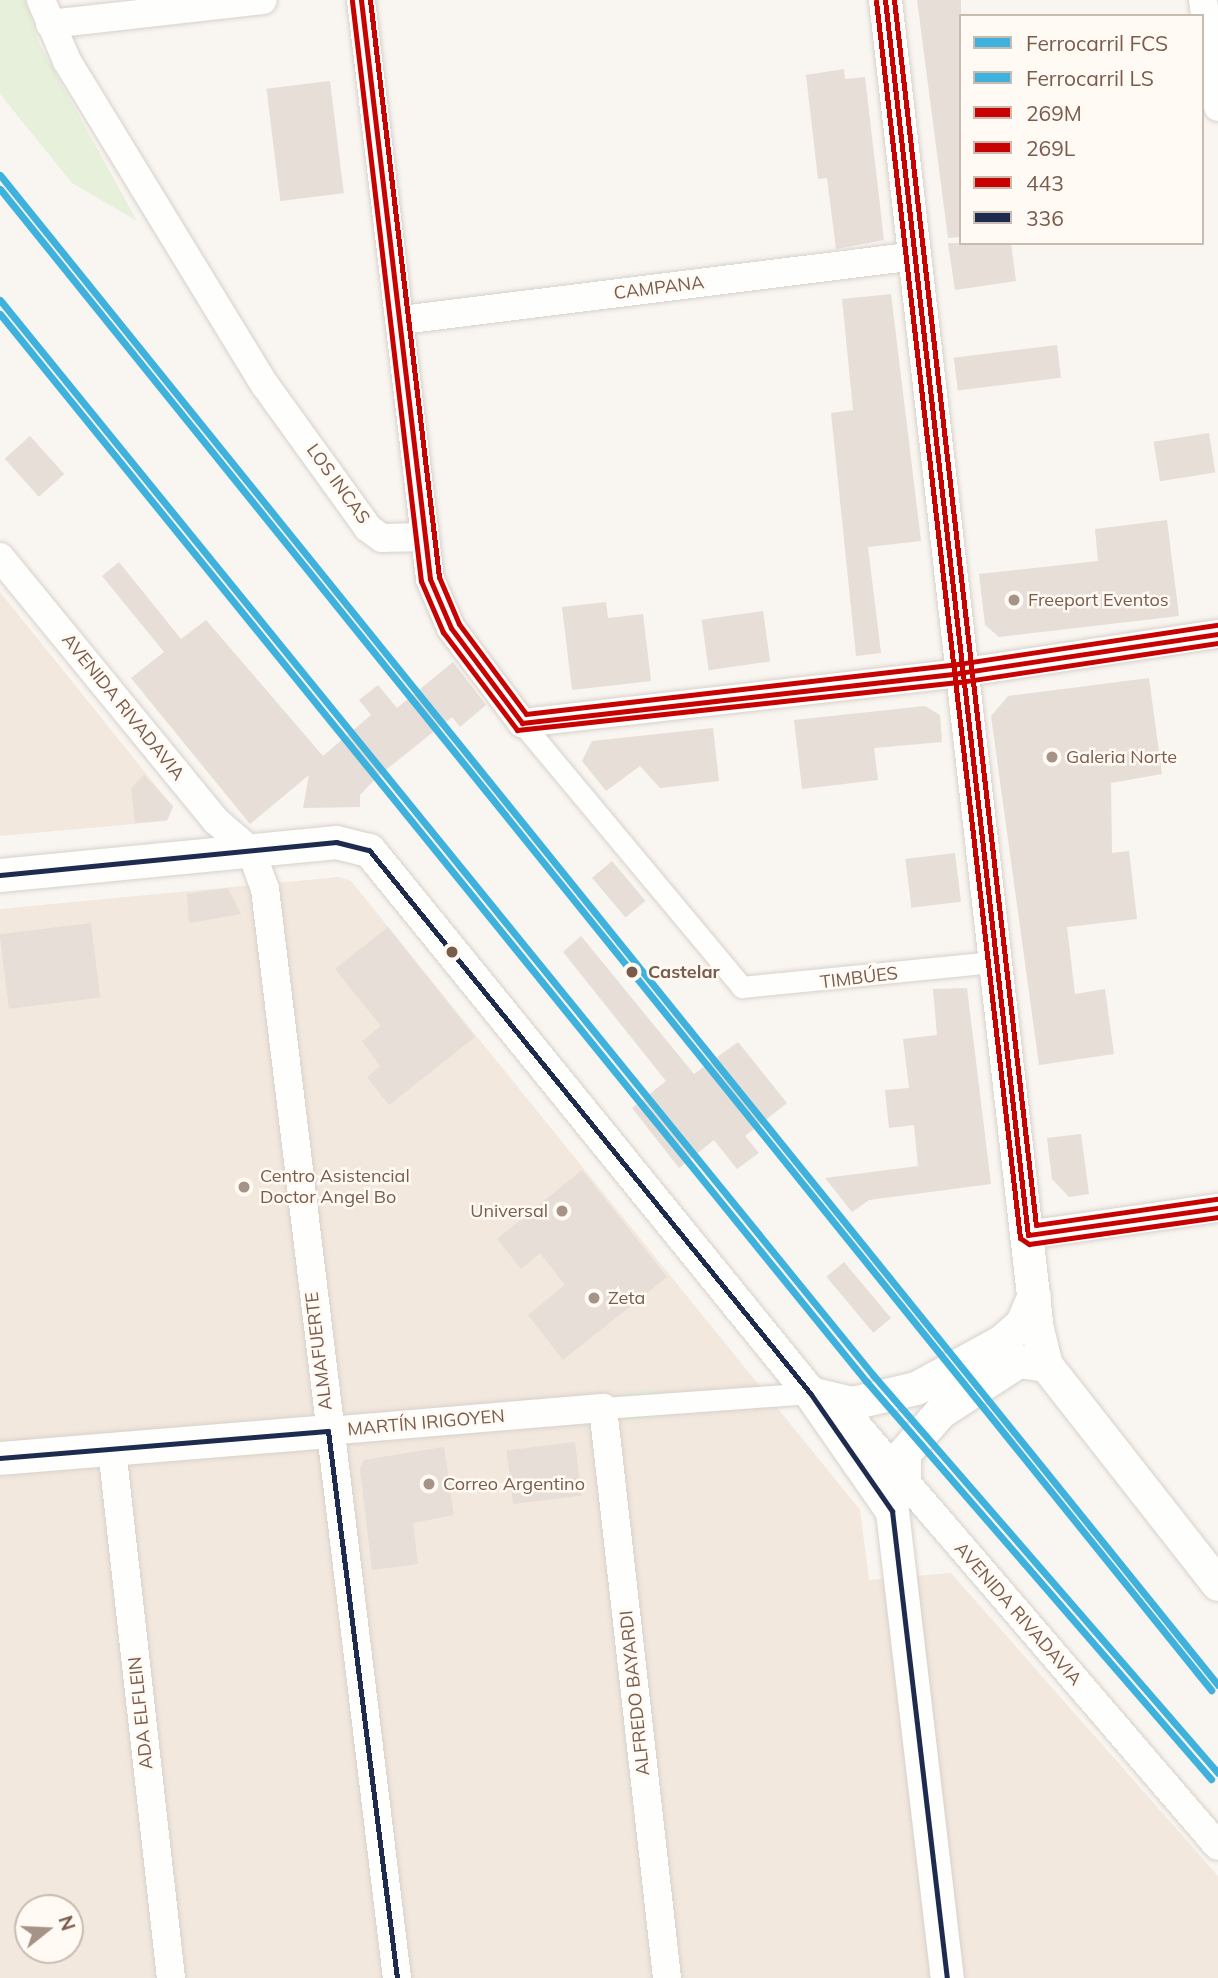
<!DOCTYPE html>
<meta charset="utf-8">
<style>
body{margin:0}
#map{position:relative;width:1218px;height:1978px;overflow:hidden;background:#f9f5f0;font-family:Mulish,sans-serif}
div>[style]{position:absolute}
.residential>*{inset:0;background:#f2e8de}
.green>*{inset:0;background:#e7f0db;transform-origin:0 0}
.building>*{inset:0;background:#e6ded7;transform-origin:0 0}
.roads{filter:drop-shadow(0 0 2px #d7d1cb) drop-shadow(0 0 2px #d7d1cb)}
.pedestrian>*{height:21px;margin:-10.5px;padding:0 10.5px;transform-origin:10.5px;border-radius:10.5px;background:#fefefd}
.minor>*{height:28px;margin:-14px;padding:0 14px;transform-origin:14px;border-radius:14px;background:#fefefd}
.tertiary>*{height:33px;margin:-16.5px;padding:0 16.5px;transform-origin:16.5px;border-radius:16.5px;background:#fefefd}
.bus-1>*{height:5px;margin:-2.5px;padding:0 2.5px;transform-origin:2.5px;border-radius:2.5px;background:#c70201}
.bus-2>*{height:5px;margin:-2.5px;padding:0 2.5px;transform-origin:2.5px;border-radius:2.5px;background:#c70201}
.bus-3>*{height:5px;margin:-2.5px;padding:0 2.5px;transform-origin:2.5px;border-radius:2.5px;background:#c70201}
.bus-4>*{height:5px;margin:-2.5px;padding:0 2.5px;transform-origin:2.5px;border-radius:2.5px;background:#1d2b4f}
.rail-1>*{height:7px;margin:-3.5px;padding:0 3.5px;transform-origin:3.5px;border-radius:3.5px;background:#3eb2dd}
.rail-2>*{height:7px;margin:-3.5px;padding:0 3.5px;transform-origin:3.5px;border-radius:3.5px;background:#3eb2dd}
.dots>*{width:19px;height:19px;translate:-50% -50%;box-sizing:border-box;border:4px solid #fffaf3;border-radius:50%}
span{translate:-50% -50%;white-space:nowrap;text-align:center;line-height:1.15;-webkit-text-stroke:5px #fffaf3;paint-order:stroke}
.street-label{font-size:18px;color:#7a5c4d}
.poi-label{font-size:18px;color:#7a5c4d}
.left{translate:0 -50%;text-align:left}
.right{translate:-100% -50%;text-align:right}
.stop-label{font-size:18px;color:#7a5c4d;font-weight:700}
.legend{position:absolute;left:959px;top:14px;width:245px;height:231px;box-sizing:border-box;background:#fffaf3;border:2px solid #cabbb1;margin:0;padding:9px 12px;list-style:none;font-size:21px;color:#7a5c4d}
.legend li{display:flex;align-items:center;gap:14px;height:35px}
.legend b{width:35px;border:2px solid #cabbb1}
.north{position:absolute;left:14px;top:1894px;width:70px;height:70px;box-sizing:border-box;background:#fffaf3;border:2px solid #cabbb1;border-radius:50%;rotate:72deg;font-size:19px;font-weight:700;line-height:28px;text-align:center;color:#7a5c4d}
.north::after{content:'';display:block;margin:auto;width:24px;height:32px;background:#a69286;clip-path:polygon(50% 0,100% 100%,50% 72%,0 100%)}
</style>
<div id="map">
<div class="residential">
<div style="clip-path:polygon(0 592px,173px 807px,167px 821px,0 836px)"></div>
<div style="clip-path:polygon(evenodd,339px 877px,351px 881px,860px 1510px,869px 1580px,951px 1573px,1218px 1876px,1218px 1978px,0 1978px,0 909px,339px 877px,28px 1908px,70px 1908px,70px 1950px,28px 1950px,28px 1908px)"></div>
</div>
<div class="green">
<div style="clip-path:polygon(0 0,25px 0,39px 43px,137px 221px,72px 183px,0 94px)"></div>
<div style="left:654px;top:1390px;width:29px;height:30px;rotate:84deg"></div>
</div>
<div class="building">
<div style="clip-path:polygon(917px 0,961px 0,961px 237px,948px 238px)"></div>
<div style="clip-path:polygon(844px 69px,845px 79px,865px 77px,884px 240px,836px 249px,827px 178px,818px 179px,806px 75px)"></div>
<div style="left:330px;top:81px;width:113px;height:64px;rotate:83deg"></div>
<div style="clip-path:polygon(948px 243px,1011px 243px,1016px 281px,955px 290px)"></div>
<div style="clip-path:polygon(891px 294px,921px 541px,868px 547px,881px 653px,856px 656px,831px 413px,853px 410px,842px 299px)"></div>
<div style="left:1057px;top:345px;width:33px;height:104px;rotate:83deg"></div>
<div style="left:1209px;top:433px;width:40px;height:56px;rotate:81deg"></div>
<div style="left:30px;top:436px;width:51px;height:34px;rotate:48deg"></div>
<div style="clip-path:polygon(1167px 520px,1179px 616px,999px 637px,985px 625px,979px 574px,1098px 561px,1095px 529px)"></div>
<div style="clip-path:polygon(119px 562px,181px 639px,206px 620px,323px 756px,371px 715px,359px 700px,378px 685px,397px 708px,453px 662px,486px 705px,460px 727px,452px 717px,377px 777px,360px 795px,360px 807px,303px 808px,309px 775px,250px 824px,131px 678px,164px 652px,102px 576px)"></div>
<div style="clip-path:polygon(606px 602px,608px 618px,643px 614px,651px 681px,572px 690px,562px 607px)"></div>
<div style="left:763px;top:611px;width:51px;height:62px;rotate:82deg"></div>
<div style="clip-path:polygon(1149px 678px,1162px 774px,1111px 783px,1112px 853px,1129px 851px,1137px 919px,1067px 927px,1075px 994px,1105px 989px,1114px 1054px,1039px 1065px,991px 716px,1008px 696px)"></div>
<div style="clip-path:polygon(925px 706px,940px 715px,942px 742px,874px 748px,878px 780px,802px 789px,794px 720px)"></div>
<div style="clip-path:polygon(713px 728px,719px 781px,660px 788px,640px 766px,606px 791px,582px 761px,592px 741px)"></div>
<div style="clip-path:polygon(144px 775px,173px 806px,167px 820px,135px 823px,131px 788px)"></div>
<div style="left:955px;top:853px;width:49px;height:50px;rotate:83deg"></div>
<div style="left:612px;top:861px;width:52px;height:26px;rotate:50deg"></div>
<div style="clip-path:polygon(228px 888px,241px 914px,189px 923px,187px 894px)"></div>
<div style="left:91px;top:923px;width:75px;height:92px;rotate:83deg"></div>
<div style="clip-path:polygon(388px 927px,475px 1037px,389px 1105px,367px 1077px,380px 1066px,362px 1041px,381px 1026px,335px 969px)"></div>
<div style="clip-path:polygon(581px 936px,694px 1074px,738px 1042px,787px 1103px,745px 1136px,759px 1153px,737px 1169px,714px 1140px,679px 1168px,632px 1108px,666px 1081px,563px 952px)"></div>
<div style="clip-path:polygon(967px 988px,991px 1184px,869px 1200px,852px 1212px,825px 1178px,918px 1166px,914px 1125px,889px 1128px,885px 1090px,909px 1088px,903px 1039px,937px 1035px,933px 989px)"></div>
<div style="clip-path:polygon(1081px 1134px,1089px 1194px,1069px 1197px,1052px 1179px,1047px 1138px)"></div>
<div style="clip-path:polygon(582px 1170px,667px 1277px,563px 1360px,528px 1315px,565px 1285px,540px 1253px,521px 1269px,497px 1239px)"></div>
<div style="left:844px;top:1262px;width:73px;height:23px;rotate:50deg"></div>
<div style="left:575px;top:1442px;width:54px;height:69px;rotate:83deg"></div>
<div style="clip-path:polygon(444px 1447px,454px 1515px,413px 1523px,418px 1564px,372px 1570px,360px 1469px,364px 1460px)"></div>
</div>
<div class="roads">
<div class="pedestrian">
<div style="left:522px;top:723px;width:344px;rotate:50.2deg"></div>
<div style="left:742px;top:987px;width:252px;rotate:-5.7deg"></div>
<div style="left:603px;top:1408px;width:208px;rotate:-4.1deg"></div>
</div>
<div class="minor">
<div style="left:41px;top:0;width:66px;rotate:66.9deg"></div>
<div style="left:67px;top:61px;width:380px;rotate:58.6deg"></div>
<div style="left:265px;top:385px;width:176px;rotate:54.2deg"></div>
<div style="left:368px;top:528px;width:17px;rotate:36deg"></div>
<div style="left:382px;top:538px;width:42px;rotate:-1.4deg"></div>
<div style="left:361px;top:0;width:583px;rotate:83.2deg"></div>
<div style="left:430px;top:579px;width:53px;rotate:66.8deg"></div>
<div style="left:451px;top:628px;width:119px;rotate:53.2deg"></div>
<div style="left:522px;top:723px;width:440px;rotate:-6.5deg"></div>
<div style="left:959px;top:673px;width:262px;rotate:-8.6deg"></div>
<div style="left:1203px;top:0;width:108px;rotate:82deg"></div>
<div style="left:50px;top:24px;width:214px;rotate:-6.4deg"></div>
<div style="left:402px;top:320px;width:518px;rotate:-7.1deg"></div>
<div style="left:0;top:557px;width:340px;rotate:50.7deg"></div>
<div style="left:215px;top:820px;width:48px;rotate:40.7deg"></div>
<div style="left:251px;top:851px;width:40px;rotate:69.8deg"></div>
<div style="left:265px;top:889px;width:1097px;rotate:83.09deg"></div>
<div style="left:1028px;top:1235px;width:192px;rotate:-8.1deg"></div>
<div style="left:817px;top:1398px;width:45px;rotate:33.3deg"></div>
<div style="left:855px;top:1423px;width:557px;rotate:49.37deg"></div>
<div style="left:328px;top:1431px;width:276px;rotate:-4.8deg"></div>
<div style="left:603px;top:1408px;width:574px;rotate:83.59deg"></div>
<div style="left:112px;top:1449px;width:532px;rotate:83.64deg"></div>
</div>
<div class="tertiary">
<div style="left:885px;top:0;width:1338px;rotate:83.48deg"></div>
<div style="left:1037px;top:1329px;width:37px;rotate:76deg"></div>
<div style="left:1046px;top:1365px;width:278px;rotate:51.9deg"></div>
<div style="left:0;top:875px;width:338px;rotate:-5.6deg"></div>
<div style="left:336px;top:842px;width:34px;rotate:14deg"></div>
<div style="left:369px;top:850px;width:700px;rotate:50.92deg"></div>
<div style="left:810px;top:1393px;width:144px;rotate:55.2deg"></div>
<div style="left:892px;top:1511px;width:470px;rotate:83.3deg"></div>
<div style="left:810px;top:1393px;width:43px;rotate:13.4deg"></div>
<div style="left:852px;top:1403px;width:66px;rotate:-13.2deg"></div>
<div style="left:916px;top:1388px;width:98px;rotate:-28.7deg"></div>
<div style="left:1002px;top:1341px;width:27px;rotate:-42deg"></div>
<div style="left:1022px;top:1323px;width:30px;rotate:-67deg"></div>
<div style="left:0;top:1458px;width:329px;rotate:-4.7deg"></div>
<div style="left:904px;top:1482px;width:29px;rotate:-90deg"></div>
<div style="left:904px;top:1453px;width:55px;rotate:-48.7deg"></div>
<div style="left:940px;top:1412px;width:93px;rotate:-33.2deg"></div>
<div style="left:1018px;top:1361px;width:28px;rotate:8deg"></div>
</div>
</div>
<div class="bus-1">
<div style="left:361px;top:0;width:583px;rotate:83.2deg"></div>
<div style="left:430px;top:579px;width:53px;rotate:66.8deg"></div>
<div style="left:451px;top:628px;width:119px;rotate:53.2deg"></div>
<div style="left:522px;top:723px;width:440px;rotate:-6.5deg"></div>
<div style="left:959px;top:673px;width:262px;rotate:-8.6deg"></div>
<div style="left:885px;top:0;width:1243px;rotate:83.4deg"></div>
<div style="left:1028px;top:1235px;width:192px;rotate:-8.1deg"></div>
</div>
<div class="bus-2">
<div style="left:352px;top:1px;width:584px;rotate:83.22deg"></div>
<div style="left:421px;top:581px;width:56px;rotate:66.7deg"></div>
<div style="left:443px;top:632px;width:123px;rotate:52.9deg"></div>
<div style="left:517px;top:730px;width:446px;rotate:-6.2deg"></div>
<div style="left:960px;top:682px;width:261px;rotate:-8.6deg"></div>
<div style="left:876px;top:1px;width:1245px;rotate:83.36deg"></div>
<div style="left:1020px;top:1238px;width:11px;rotate:34deg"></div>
<div style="left:1029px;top:1244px;width:191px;rotate:-8.1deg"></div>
</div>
<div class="bus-3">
<div style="left:370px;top:0;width:581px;rotate:83.18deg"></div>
<div style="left:439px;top:577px;width:51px;rotate:66.9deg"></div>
<div style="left:459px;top:624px;width:112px;rotate:53.3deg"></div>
<div style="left:526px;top:714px;width:435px;rotate:-6.6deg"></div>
<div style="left:958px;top:664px;width:262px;rotate:-8.6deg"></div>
<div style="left:894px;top:0;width:1233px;rotate:83.39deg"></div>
<div style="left:1036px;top:1225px;width:183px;rotate:-8.2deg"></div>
</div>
<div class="bus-4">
<div style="left:0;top:875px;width:338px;rotate:-5.6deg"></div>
<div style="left:336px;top:842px;width:34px;rotate:14deg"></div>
<div style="left:369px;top:850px;width:700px;rotate:50.92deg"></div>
<div style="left:810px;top:1393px;width:144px;rotate:55.2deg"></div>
<div style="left:892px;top:1511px;width:470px;rotate:83.3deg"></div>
<div style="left:0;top:1458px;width:329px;rotate:-4.7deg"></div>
<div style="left:328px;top:1431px;width:551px;rotate:82.81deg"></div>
</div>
<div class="rail-1">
<div style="left:0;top:175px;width:1940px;rotate:51.11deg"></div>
<div style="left:0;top:300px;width:1385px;rotate:50.92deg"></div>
<div style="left:873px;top:1375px;width:527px;rotate:49.08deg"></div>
</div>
<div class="rail-2">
<div style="left:0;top:189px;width:1929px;rotate:51.1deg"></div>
<div style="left:0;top:314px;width:1374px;rotate:50.94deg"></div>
<div style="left:866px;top:1381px;width:527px;rotate:49.08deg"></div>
</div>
<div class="dots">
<div style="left:1014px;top:600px;background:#a69286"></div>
<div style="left:1052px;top:757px;background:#a69286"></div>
<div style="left:452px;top:952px;background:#7a5c4d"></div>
<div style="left:632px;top:972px;background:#7a5c4d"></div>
<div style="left:244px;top:1187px;background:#a69286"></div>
<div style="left:562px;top:1211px;background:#a69286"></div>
<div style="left:594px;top:1298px;background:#a69286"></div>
<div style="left:429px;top:1484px;background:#a69286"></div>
</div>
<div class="street-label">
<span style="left:659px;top:288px;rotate:-7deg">CAMPANA</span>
<span style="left:338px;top:484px;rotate:54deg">LOS INCAS</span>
<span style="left:123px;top:707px;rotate:51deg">AVENIDA RIVADAVIA</span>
<span style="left:859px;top:978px;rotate:-7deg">TIMBÚES</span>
<span style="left:319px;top:1351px;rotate:-97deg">ALMAFUERTE</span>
<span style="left:426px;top:1423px;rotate:-5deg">MARTÍN IRIGOYEN</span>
<span style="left:1018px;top:1614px;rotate:49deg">AVENIDA RIVADAVIA</span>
<span style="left:635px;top:1693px;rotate:-96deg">ALFREDO BAYARDI</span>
<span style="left:141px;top:1713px;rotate:-96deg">ADA ELFLEIN</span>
</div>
<div class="poi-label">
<span class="left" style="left:1028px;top:600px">Freeport Eventos</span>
<span class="left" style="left:1066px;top:757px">Galeria Norte</span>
<span class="left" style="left:260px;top:1187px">Centro Asistencial<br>Doctor Angel Bo</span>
<span class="right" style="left:548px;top:1211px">Universal</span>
<span class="left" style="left:608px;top:1298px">Zeta</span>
<span class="left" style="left:443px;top:1484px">Correo Argentino</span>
</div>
<div class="stop-label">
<span class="left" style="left:648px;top:972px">Castelar</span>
</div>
<ul class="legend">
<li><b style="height:9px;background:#3eb2dd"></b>Ferrocarril FCS</li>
<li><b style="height:9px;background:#3eb2dd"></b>Ferrocarril LS</li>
<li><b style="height:9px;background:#c70201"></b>269M</li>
<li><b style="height:9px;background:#c70201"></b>269L</li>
<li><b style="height:9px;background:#c70201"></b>443</li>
<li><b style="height:9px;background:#1d2b4f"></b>336</li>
</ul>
<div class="north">N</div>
</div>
